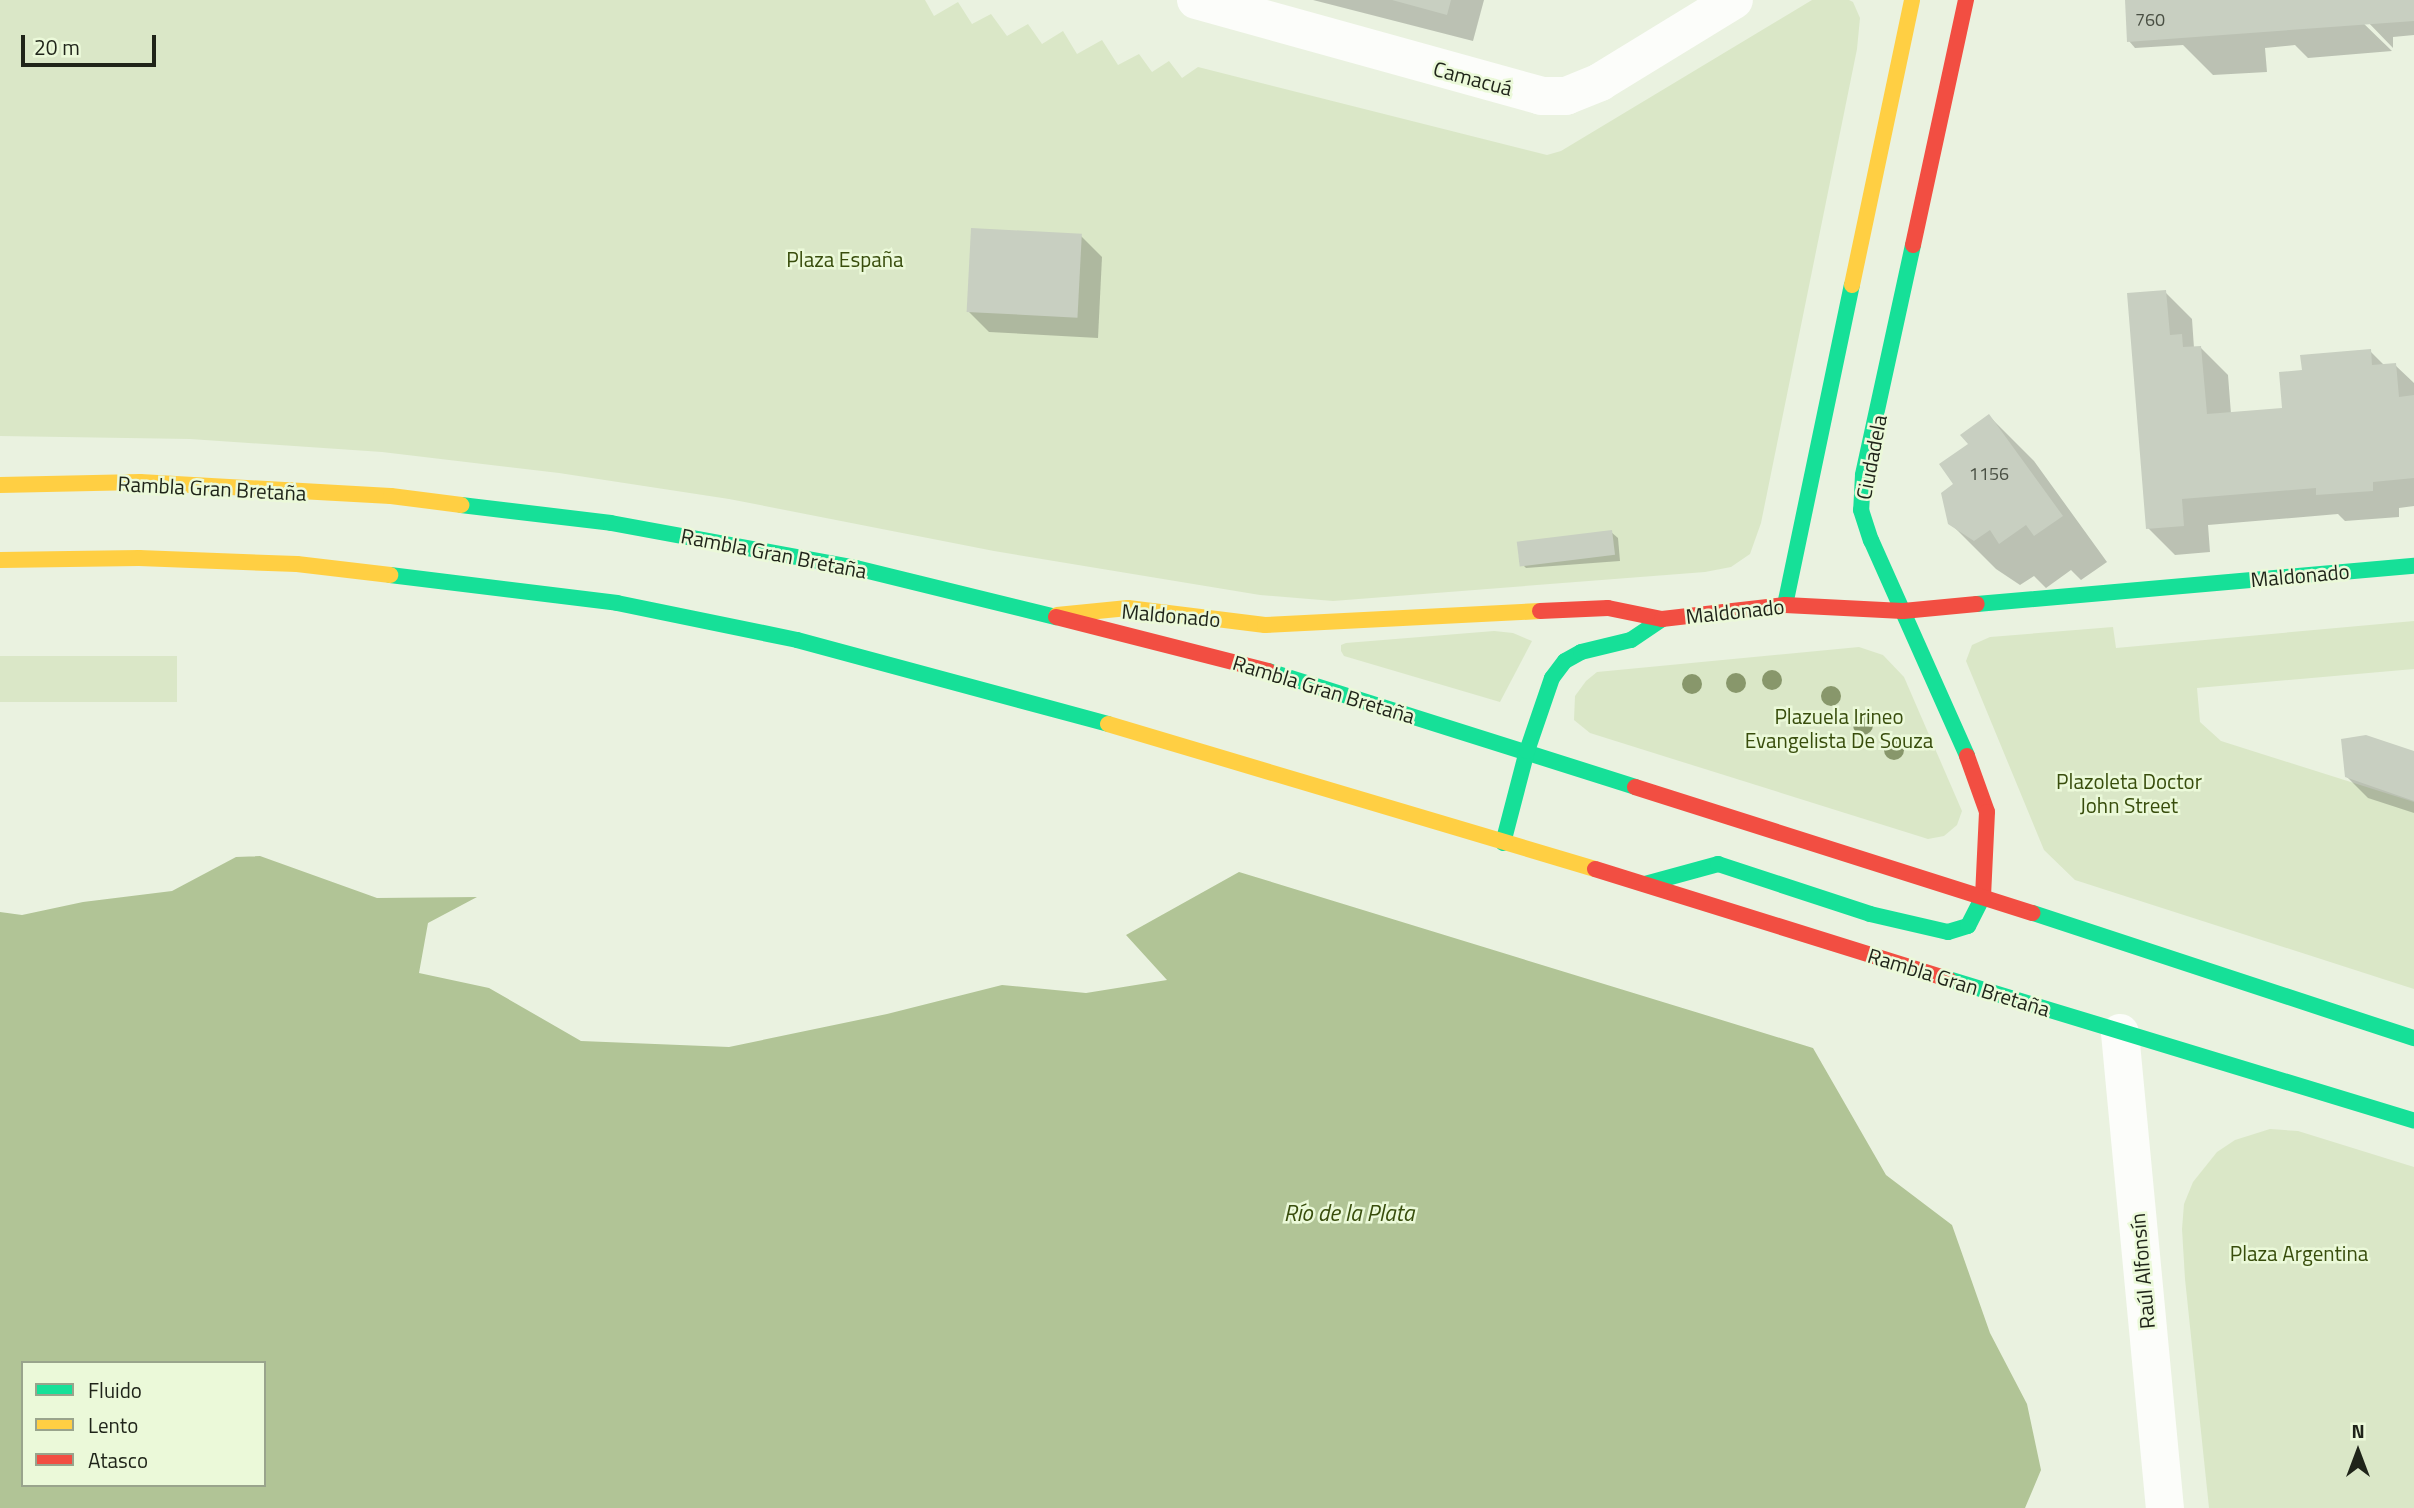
<!DOCTYPE html>
<meta charset="utf-8">
<style>
body{margin:0}
#map{position:relative;width:2414px;height:1508px;overflow:hidden;background:#eaf2e0;font-family:"Titillium Web",sans-serif}
div>[style]{position:absolute}
.green>*{inset:0;background:#dae7c7;transform-origin:0 0}
.water>*{inset:0;background:#b1c496}
.shadow>*{inset:0;background:#0003}
.building>*{inset:0;background:#c8cfc1;transform-origin:0 0}
.street>*{height:38px;margin:-19px;padding:0 19px;transform-origin:19px;border-radius:19px;background:#fcfdfa}
.fast>*{height:16px;margin:-8px;padding:0 8px;transform-origin:8px;border-radius:8px;background:#16e098}
.slow>*{height:16px;margin:-8px;padding:0 8px;transform-origin:8px;border-radius:8px;background:#ffcf43}
.jam>*{height:16px;margin:-8px;padding:0 8px;transform-origin:8px;border-radius:8px;background:#f24e42}
.trees>*{width:20px;height:20px;margin:-10px;border-radius:50%;background:#88976b}
span{translate:-50% -50%;white-space:nowrap;text-align:center;line-height:1.15;-webkit-text-stroke:5px #ebf9d9;paint-order:stroke}
.number-label{font-size:18px;color:#494f43}
.number-label span{-webkit-text-stroke-width:0}
.street-label{font-size:21px;color:#1f2419}
.park-label{font-size:21px;color:#384d0c}
.water-label{font-size:23px;color:#384d0c;font-style:italic}
.legend{position:absolute;left:21px;top:1361px;width:245px;height:126px;box-sizing:border-box;background:#ebf9d9;border:2px solid #99a48c;margin:0;padding:9px 12px;list-style:none;font-size:21px;color:#1f2419}
.legend li{display:flex;align-items:center;gap:14px;height:35px}
.legend b{width:35px;border:2px solid #99a48c}
.north{position:absolute;left:2323px;top:1417px;width:70px;height:70px;-webkit-text-stroke:5px #ebf9d9;paint-order:stroke;rotate:0deg;font-size:19px;font-weight:700;line-height:28px;text-align:center;color:#1f2419}
.north::after{content:'';display:block;margin:auto;width:24px;height:32px;background:#1f2419;clip-path:polygon(50% 0,100% 100%,50% 72%,0 100%)}
.scale{position:absolute;left:21px;top:35px;width:135px;height:32px;box-sizing:border-box;border:4px solid #1f2419;border-top:0;padding-left:9px;font-size:21px;line-height:24px;white-space:nowrap;color:#1f2419;-webkit-text-stroke:5px #ebf9d9;paint-order:stroke}
</style>
<div id="map">
<div class="green">
<div style="clip-path:polygon(0 0,925px 0,934px 16px,958px 2px,972px 24px,991px 14px,1007px 36px,1028px 24px,1042px 44px,1063px 31px,1077px 54px,1102px 40px,1118px 65px,1139px 54px,1152px 72px,1169px 61px,1182px 78px,1198px 67px,1547px 155px,1561px 151px,1812px 0,1849px 0,1853px 2px,1860px 18px,1857px 49px,1761px 523px,1750px 554px,1731px 567px,1705px 572px,1333px 601px,1260px 595px,994px 551px,729px 499px,559px 473px,382px 452px,190px 439px,0 436px)"></div>
<div style="clip-path:polygon(2414px 621px,2414px 669px,2197px 688px,2200px 722px,2221px 741px,2414px 802px,2414px 989px,2075px 880px,2044px 850px,1966px 661px,1972px 645px,1990px 637px,2113px 627px,2116px 648px)"></div>
<div style="clip-path:polygon(1494px 631px,1513px 633px,1532px 641px,1500px 702px,1344px 656px,1341px 651px,1341px 645px,1346px 643px)"></div>
<div style="clip-path:polygon(1859px 647px,1883px 655px,1904px 677px,1962px 811px,1957px 825px,1944px 836px,1928px 839px,1590px 733px,1574px 720px,1575px 696px,1586px 681px,1597px 672px)"></div>
<div style="left:0;top:656px;width:177px;height:46px"></div>
<div style="clip-path:polygon(2270px 1129px,2298px 1131px,2414px 1167px,2414px 1508px,2209px 1508px,2185px 1279px,2182px 1229px,2184px 1204px,2193px 1182px,2217px 1152px,2235px 1140px)"></div>
</div>
<div class="water">
<div style="clip-path:polygon(evenodd,260px 856px,377px 898px,477px 897px,428px 923px,419px 973px,489px 988px,581px 1041px,729px 1047px,887px 1014px,1002px 985px,1086px 993px,1167px 980px,1126px 935px,1239px 872px,1813px 1048px,1886px 1175px,1952px 1225px,1990px 1333px,2027px 1404px,2041px 1470px,2025px 1508px,0 1508px,0 912px,22px 915px,83px 902px,172px 891px,236px 857px,260px 856px,23px 1363px,264px 1363px,264px 1485px,23px 1485px,23px 1363px)"></div>
</div>
<div class="shadow">
<div style="clip-path:polygon(1313px 0,1484px 0,1473px 41px)"></div>
<div style="clip-path:polygon(2126px 0,2414px 0,2414px 35px,2393px 37px,2393px 48px,2363px 17px,2360px 20px,2392px 51px,2308px 58px,2295px 45px,2265px 48px,2267px 72px,2213px 75px,2183px 45px,2135px 48px,2129px 41px)"></div>
<div style="clip-path:polygon(1081px 236px,1102px 257px,1098px 338px,989px 332px,968px 311px)"></div>
<div style="clip-path:polygon(2165px 292px,2192px 319px,2194px 348px,2201px 348px,2228px 375px,2231px 414px,2284px 409px,2303px 371px,2370px 351px,2385px 366px,2395px 365px,2414px 383px,2414px 506px,2399px 508px,2399px 517px,2345px 521px,2338px 514px,2208px 525px,2210px 552px,2175px 555px,2148px 528px)"></div>
<div style="clip-path:polygon(1989px 416px,2034px 461px,2107px 562px,2081px 580px,2071px 570px,2046px 588px,2034px 576px,2020px 585px,1996px 569px,1950px 523px,1956px 484px,1970px 445px)"></div>
<div style="clip-path:polygon(1611px 532px,1618px 538px,1620px 561px,1526px 568px,1519px 561px)"></div>
<div style="clip-path:polygon(2414px 753px,2414px 813px,2368px 798px,2347px 777px)"></div>
</div>
<div class="building">
<div style="clip-path:polygon(1392px 0,1451px 0,1447px 15px)"></div>
<div style="clip-path:polygon(2125px 0,2414px 0,2414px 21px,2127px 42px)"></div>
<div style="left:971px;top:228px;width:111px;height:84px;rotate:3deg"></div>
<div style="clip-path:polygon(2166px 290px,2170px 335px,2182px 334px,2183px 347px,2201px 346px,2207px 414px,2282px 408px,2279px 372px,2302px 370px,2300px 355px,2371px 349px,2372px 365px,2396px 363px,2399px 397px,2414px 395px,2414px 478px,2373px 482px,2373px 491px,2316px 495px,2316px 488px,2182px 499px,2184px 526px,2146px 529px,2127px 293px)"></div>
<div style="clip-path:polygon(1989px 414px,2063px 516px,2034px 536px,2026px 525px,1999px 544px,1990px 530px,1974px 541px,1948px 524px,1941px 493px,1953px 484px,1939px 464px,1968px 444px,1960px 435px)"></div>
<div style="left:1612px;top:530px;width:25px;height:96px;rotate:83deg"></div>
<div style="clip-path:polygon(2366px 735px,2414px 751px,2414px 801px,2345px 777px,2341px 739px)"></div>
</div>
<div class="street">
<div style="left:1196px;top:0;width:358px;rotate:15.5deg"></div>
<div style="left:1541px;top:96px;width:25px"></div>
<div style="left:1566px;top:96px;width:37px;rotate:-22deg"></div>
<div style="left:1600px;top:82px;width:157px;rotate:-31.5deg"></div>
<div style="left:2120px;top:1033px;width:477px;rotate:84.6deg"></div>
</div>
<div class="fast">
<div style="left:1913px;top:245px;width:235px;rotate:102.3deg"></div>
<div style="left:1863px;top:475px;width:35px;rotate:93deg"></div>
<div style="left:1861px;top:510px;width:32px;rotate:72deg"></div>
<div style="left:1871px;top:540px;width:236px;rotate:66deg"></div>
<div style="left:461px;top:505px;width:151px;rotate:6.8deg"></div>
<div style="left:611px;top:523px;width:249px;rotate:10.4deg"></div>
<div style="left:856px;top:568px;width:206px;rotate:13.8deg"></div>
<div style="left:390px;top:575px;width:229px;rotate:7deg"></div>
<div style="left:617px;top:603px;width:184px;rotate:11.6deg"></div>
<div style="left:797px;top:640px;width:322px;rotate:15.1deg"></div>
<div style="left:1977px;top:604px;width:439px;rotate:-5deg"></div>
<div style="left:1785px;top:605px;width:327px;rotate:-78.2deg"></div>
<div style="left:1268px;top:671px;width:385px;rotate:17.5deg"></div>
<div style="left:1503px;top:843px;width:95px;rotate:-75.4deg"></div>
<div style="left:1527px;top:751px;width:77px;rotate:-71.1deg"></div>
<div style="left:1552px;top:678px;width:21px;rotate:-53deg"></div>
<div style="left:1565px;top:661px;width:18px;rotate:-29deg"></div>
<div style="left:1581px;top:652px;width:51px;rotate:-13.5deg"></div>
<div style="left:1631px;top:640px;width:37px;rotate:-34deg"></div>
<div style="left:1645px;top:884px;width:76px;rotate:-15.3deg"></div>
<div style="left:1718px;top:864px;width:160px;rotate:18.2deg"></div>
<div style="left:1870px;top:914px;width:80px;rotate:13deg"></div>
<div style="left:1948px;top:932px;width:21px;rotate:-17deg"></div>
<div style="left:1968px;top:926px;width:33px;rotate:-63deg"></div>
<div style="left:2033px;top:913px;width:401px;rotate:18.2deg"></div>
<div style="left:1948px;top:979px;width:487px;rotate:16.9deg"></div>
</div>
<div class="slow">
<div style="left:1852px;top:285px;width:291px;rotate:-78.1deg"></div>
<div style="left:0;top:485px;width:140px;rotate:-1.2deg"></div>
<div style="left:140px;top:482px;width:251px;rotate:3.2deg"></div>
<div style="left:391px;top:496px;width:71px;rotate:7.3deg"></div>
<div style="left:0;top:560px;width:139px;rotate:-0.8deg"></div>
<div style="left:139px;top:558px;width:158px;rotate:2.2deg"></div>
<div style="left:297px;top:564px;width:94px;rotate:6.7deg"></div>
<div style="left:1057px;top:615px;width:71px;rotate:-5.6deg"></div>
<div style="left:1128px;top:608px;width:138px;rotate:7.1deg"></div>
<div style="left:1265px;top:625px;width:275px;rotate:-2.9deg"></div>
<div style="left:1108px;top:724px;width:508px;rotate:16.58deg"></div>
</div>
<div class="jam">
<div style="left:1913px;top:245px;width:251px;rotate:-77.8deg"></div>
<div style="left:1540px;top:611px;width:68px;rotate:-2.5deg"></div>
<div style="left:1608px;top:608px;width:55px;rotate:11.5deg"></div>
<div style="left:1662px;top:619px;width:124px;rotate:-6.5deg"></div>
<div style="left:1785px;top:605px;width:118px;rotate:2.9deg"></div>
<div style="left:1903px;top:611px;width:74px;rotate:-5.4deg"></div>
<div style="left:1056px;top:617px;width:219px;rotate:14.3deg"></div>
<div style="left:1967px;top:756px;width:59px;rotate:70.3deg"></div>
<div style="left:1987px;top:812px;width:85px;rotate:92.7deg"></div>
<div style="left:1635px;top:787px;width:417px;rotate:17.6deg"></div>
<div style="left:1595px;top:869px;width:370px;rotate:17.3deg"></div>
</div>
<div class="trees">
<div style="left:1772px;top:680px"></div>
<div style="left:1736px;top:683px"></div>
<div style="left:1692px;top:684px"></div>
<div style="left:1831px;top:696px"></div>
<div style="left:1863px;top:725px"></div>
<div style="left:1894px;top:750px"></div>
</div>
<div class="number-label">
<span style="left:2150px;top:20px">760</span>
<span style="left:1989px;top:474px">1156</span>
</div>
<div class="street-label">
<span style="left:1473px;top:78px;rotate:15deg">Camacuá</span>
<span style="left:1871px;top:457px;rotate:-79deg">Ciudadela</span>
<span style="left:212px;top:488px;rotate:3deg">Rambla Gran Bretaña</span>
<span style="left:774px;top:553px;rotate:11deg">Rambla Gran Bretaña</span>
<span style="left:2300px;top:575px;rotate:-5deg">Maldonado</span>
<span style="left:1735px;top:611px;rotate:-6deg">Maldonado</span>
<span style="left:1171px;top:615px;rotate:5deg">Maldonado</span>
<span style="left:1324px;top:689px;rotate:17deg">Rambla Gran Bretaña</span>
<span style="left:1959px;top:982px;rotate:17deg">Rambla Gran Bretaña</span>
<span style="left:2142px;top:1271px;rotate:-95deg">Raúl Alfonsín</span>
</div>
<div class="park-label">
<span style="left:845px;top:259px">Plaza España</span>
<span style="left:1839px;top:728px">Plazuela Irineo<br>Evangelista De Souza</span>
<span style="left:2129px;top:793px">Plazoleta Doctor<br>John Street</span>
<span style="left:2299px;top:1253px">Plaza Argentina</span>
</div>
<div class="water-label">
<span style="left:1349px;top:1213px">Río de la Plata</span>
</div>
<ul class="legend">
<li><b style="height:9px;background:#16e098"></b>Fluido</li>
<li><b style="height:9px;background:#ffcf43"></b>Lento</li>
<li><b style="height:9px;background:#f24e42"></b>Atasco</li>
</ul>
<div class="north">N</div>
<div class="scale">20 m</div>
</div>
